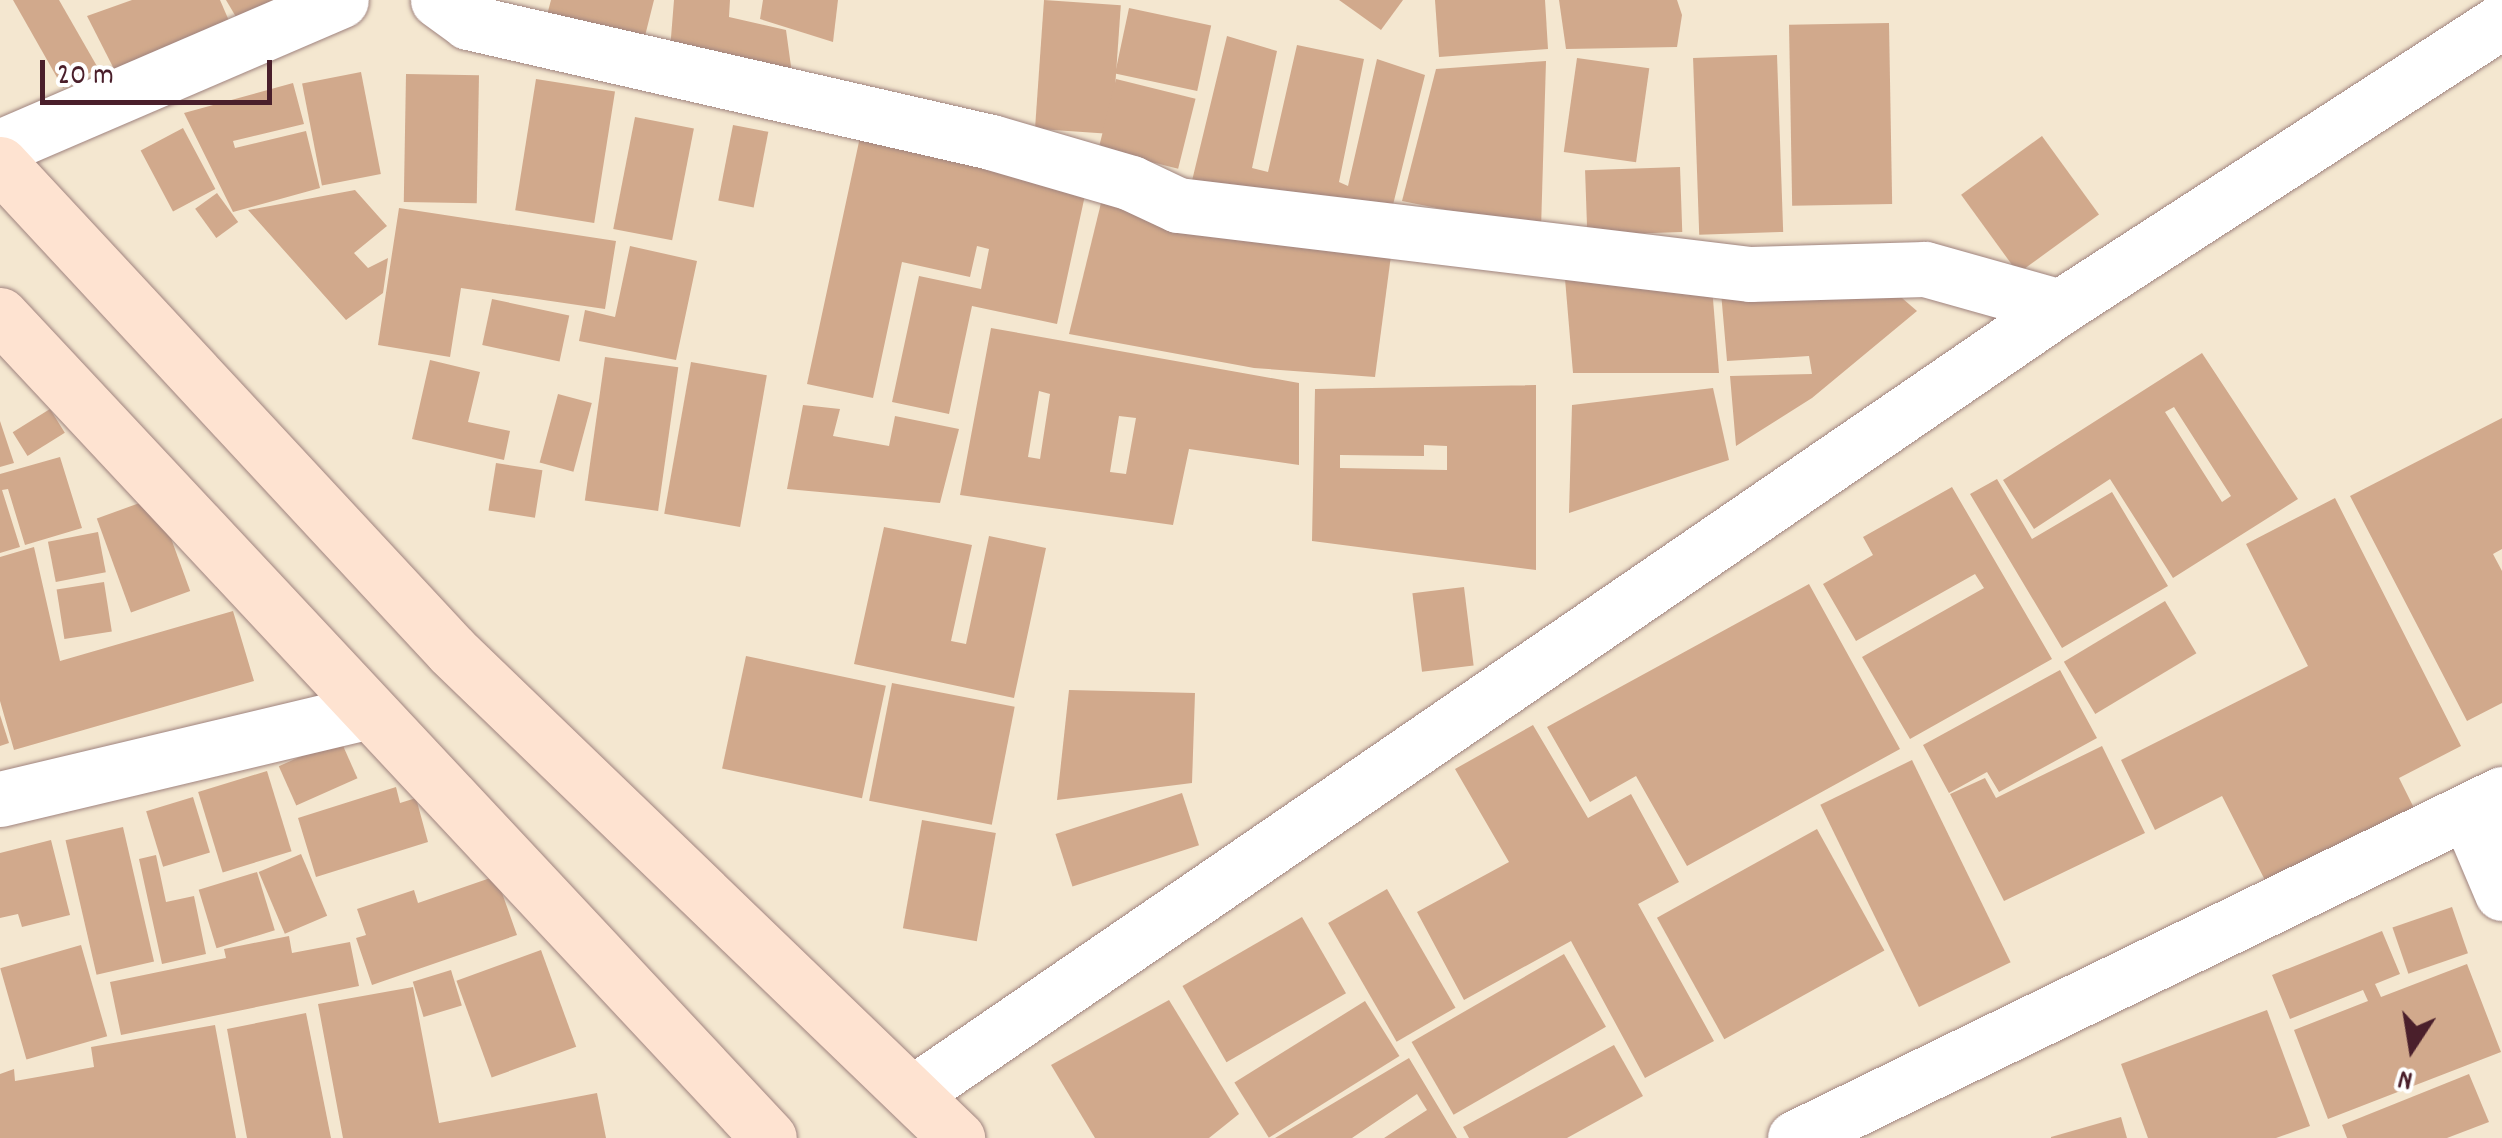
<!DOCTYPE html>
<style>
body{margin:0}
#map{position:relative;width:2502px;height:1138px;overflow:hidden;background:#f4e7d0;font-family:Dekko,sans-serif}
div>[style]{position:absolute}
.building>*{inset:0;background:#d1a98c;transform-origin:0 0}
.roads{filter:drop-shadow(0 0 2px #9f837e) drop-shadow(0 0 2px #9f837e)}
.street>*{height:55px;margin:-27.5px;padding:0 27.5px;transform-origin:27.5px;border-radius:27.5px;background:#fff}
.secondary>*{height:55px;margin:-27.5px;padding:0 27.5px;transform-origin:27.5px;border-radius:27.5px;background:#fee3d1}
span{translate:-50% -50%;white-space:nowrap;text-align:center;line-height:1.15;-webkit-text-stroke:8px #fff;paint-order:stroke}
.north{position:absolute;left:2362px;top:998px;width:100px;height:100px;-webkit-text-stroke:8px #fff;paint-order:stroke;rotate:192deg;font-size:28px;font-weight:700;line-height:40px;text-align:center;color:#4a1f2b}
.north::after{content:'';display:block;margin:auto;width:35px;height:45px;background:#4a1f2b;clip-path:polygon(50% 0,100% 100%,50% 72%,0 100%)}
.scale{position:absolute;left:40px;top:60px;width:232px;height:45px;box-sizing:border-box;border:5px solid #4a1f2b;border-top:0;padding-left:12px;font-size:30px;line-height:35px;white-space:nowrap;color:#4a1f2b;-webkit-text-stroke:8px #fff;paint-order:stroke}
</style>
<div id="map">
<div class="building">
<div style="clip-path:polygon(13px 0,59px 0,98px 68px,63px 88px)"></div>
<div style="clip-path:polygon(132px 0,220px 0,233px 30px,115px 71px,87px 16px)"></div>
<div style="clip-path:polygon(226px 0,278px 0,239px 22px)"></div>
<div style="clip-path:polygon(551px 0,654px 0,643px 44px,546px 19px)"></div>
<div style="clip-path:polygon(674px 0,730px 0,729px 17px,786px 30px,793px 81px,670px 50px)"></div>
<div style="clip-path:polygon(763px 0,838px 0,833px 42px,760px 19px)"></div>
<div style="left:1044px;top:0;width:77px;height:129px;rotate:4deg"></div>
<div style="clip-path:polygon(1339px 0,1403px 0,1381px 30px)"></div>
<div style="clip-path:polygon(1435px 0,1545px 0,1548px 49px,1439px 57px)"></div>
<div style="clip-path:polygon(1559px 0,1677px 0,1682px 15px,1677px 47px,1566px 49px)"></div>
<div style="left:1129px;top:8px;width:84px;height:67px;rotate:12deg"></div>
<div style="left:1889px;top:23px;width:181px;height:100px;rotate:89deg"></div>
<div style="clip-path:polygon(1227px 36px,1277px 51px,1252px 168px,1268px 172px,1297px 45px,1364px 59px,1339px 182px,1348px 186px,1377px 59px,1425px 75px,1390px 217px,1190px 189px)"></div>
<div style="left:1777px;top:55px;width:177px;height:84px;rotate:88deg"></div>
<div style="left:1577px;top:58px;width:73px;height:95px;rotate:8deg"></div>
<div style="clip-path:polygon(1546px 61px,1541px 229px,1402px 201px,1436px 69px)"></div>
<div style="left:361px;top:72px;width:104px;height:60px;rotate:79deg"></div>
<div style="left:406px;top:74px;width:73px;height:128px;rotate:1deg"></div>
<div style="left:536px;top:79px;width:80px;height:133px;rotate:9deg"></div>
<div style="left:1116px;top:79px;width:82px;height:72px;rotate:14deg"></div>
<div style="clip-path:polygon(293px 83px,304px 124px,233px 141px,235px 148px,306px 131px,320px 188px,233px 212px,184px 113px)"></div>
<div style="left:635px;top:117px;width:60px;height:114px;rotate:11deg"></div>
<div style="left:733px;top:125px;width:36px;height:77px;rotate:11deg"></div>
<div style="left:183px;top:128px;width:69px;height:48px;rotate:62deg"></div>
<div style="left:2042px;top:136px;width:97px;height:100px;rotate:54deg"></div>
<div style="clip-path:polygon(860px 137px,1087px 186px,1057px 324px,972px 306px,949px 414px,892px 402px,919px 276px,981px 289px,989px 249px,977px 246px,970px 277px,902px 262px,873px 398px,807px 384px)"></div>
<div style="left:1680px;top:167px;width:65px;height:95px;rotate:88deg"></div>
<div style="clip-path:polygon(355px 190px,387px 226px,354px 253px,368px 268px,388px 258px,383px 293px,346px 320px,248px 210px)"></div>
<div style="left:217px;top:193px;width:36px;height:27px;rotate:54deg"></div>
<div style="clip-path:polygon(1101px 203px,1392px 248px,1375px 377px,1254px 368px,1069px 334px)"></div>
<div style="clip-path:polygon(399px 208px,616px 241px,605px 309px,461px 288px,450px 357px,378px 345px)"></div>
<div style="clip-path:polygon(630px 246px,697px 261px,676px 360px,579px 341px,585px 310px,615px 317px)"></div>
<div style="clip-path:polygon(1564px 267px,1712px 287px,1719px 373px,1573px 373px)"></div>
<div style="clip-path:polygon(1880px 279px,1917px 311px,1812px 398px,1736px 446px,1730px 376px,1812px 374px,1809px 356px,1727px 361px,1720px 281px)"></div>
<div style="left:492px;top:299px;width:79px;height:47px;rotate:12deg"></div>
<div style="clip-path:polygon(evenodd,991px 328px,1299px 383px,1299px 465px,1189px 449px,1173px 525px,960px 495px,991px 328px,1039px 391px,1050px 394px,1040px 459px,1028px 457px,1039px 391px,991px 328px,1119px 416px,1136px 418px,1126px 474px,1110px 472px,1119px 416px)"></div>
<div style="clip-path:polygon(evenodd,2202px 353px,2298px 499px,2173px 578px,2110px 479px,2034px 529px,2003px 480px,2202px 353px,2174px 407px,2231px 496px,2222px 502px,2165px 412px,2174px 407px)"></div>
<div style="left:605px;top:357px;width:74px;height:145px;rotate:8deg"></div>
<div style="clip-path:polygon(430px 360px,480px 372px,468px 422px,510px 431px,504px 460px,412px 439px)"></div>
<div style="left:691px;top:362px;width:77px;height:154px;rotate:10deg"></div>
<div style="clip-path:polygon(evenodd,1536px 385px,1536px 570px,1312px 541px,1315px 389px,1536px 385px,1424px 445px,1447px 446px,1447px 470px,1340px 468px,1340px 455px,1424px 456px,1424px 445px)"></div>
<div style="clip-path:polygon(1713px 388px,1729px 460px,1569px 513px,1572px 405px)"></div>
<div style="left:558px;top:394px;width:35px;height:71px;rotate:15deg"></div>
<div style="clip-path:polygon(803px 405px,840px 409px,833px 436px,889px 446px,895px 416px,959px 429px,940px 503px,787px 489px)"></div>
<div style="left:50px;top:409px;width:28px;height:44px;rotate:58deg"></div>
<div style="clip-path:polygon(2502px 418px,2502px 549px,2493px 554px,2502px 571px,2502px 703px,2467px 721px,2350px 496px)"></div>
<div style="clip-path:polygon(0 421px,14px 463px,0 467px)"></div>
<div style="clip-path:polygon(60px 457px,82px 528px,25px 545px,8px 489px,2px 490px,20px 547px,0 553px,0 474px)"></div>
<div style="left:496px;top:463px;width:47px;height:48px;rotate:9deg"></div>
<div style="clip-path:polygon(1997px 479px,2032px 539px,2112px 492px,2168px 586px,2062px 648px,1970px 494px)"></div>
<div style="clip-path:polygon(1952px 487px,2052px 659px,1910px 739px,1862px 657px,1984px 588px,1975px 574px,1856px 641px,1823px 584px,1873px 555px,1863px 537px)"></div>
<div style="left:156px;top:497px;width:100px;height:63px;rotate:70deg"></div>
<div style="clip-path:polygon(2335px 498px,2461px 746px,2399px 778px,2417px 814px,2269px 888px,2222px 796px,2155px 830px,2121px 760px,2308px 666px,2246px 544px)"></div>
<div style="clip-path:polygon(884px 527px,972px 545px,951px 641px,966px 644px,989px 536px,1046px 548px,1014px 698px,854px 664px)"></div>
<div style="left:98px;top:532px;width:41px;height:51px;rotate:79deg"></div>
<div style="clip-path:polygon(34px 547px,60px 661px,233px 611px,254px 681px,14px 750px,0 701px,0 557px)"></div>
<div style="left:104px;top:582px;width:50px;height:48px;rotate:81deg"></div>
<div style="clip-path:polygon(1809px 584px,1900px 749px,1687px 866px,1636px 776px,1590px 802px,1547px 727px)"></div>
<div style="left:1464px;top:587px;width:79px;height:52px;rotate:83deg"></div>
<div style="left:2165px;top:601px;width:61px;height:118px;rotate:59deg"></div>
<div style="left:746px;top:656px;width:143px;height:115px;rotate:12deg"></div>
<div style="clip-path:polygon(2060px 670px,2097px 738px,1999px 792px,1987px 772px,1949px 793px,1923px 745px)"></div>
<div style="left:892px;top:683px;width:125px;height:120px;rotate:11deg"></div>
<div style="clip-path:polygon(1069px 690px,1195px 693px,1192px 783px,1057px 800px)"></div>
<div style="clip-path:polygon(0 715px,9px 743px,0 746px)"></div>
<div style="clip-path:polygon(1533px 725px,1588px 818px,1631px 794px,1679px 882px,1638px 904px,1714px 1041px,1645px 1078px,1571px 941px,1464px 1000px,1417px 912px,1509px 862px,1455px 769px)"></div>
<div style="left:340px;top:739px;width:43px;height:67px;rotate:66deg"></div>
<div style="clip-path:polygon(2102px 746px,2145px 833px,2004px 901px,1950px 794px,1985px 778px,1996px 798px)"></div>
<div style="left:1912px;top:760px;width:225px;height:102px;rotate:64deg"></div>
<div style="left:267px;top:771px;width:84px;height:72px;rotate:73deg"></div>
<div style="clip-path:polygon(396px 787px,400px 803px,416px 798px,428px 842px,316px 877px,298px 818px)"></div>
<div style="left:1182px;top:793px;width:55px;height:133px;rotate:72deg"></div>
<div style="left:193px;top:797px;width:58px;height:49px;rotate:73deg"></div>
<div style="left:922px;top:820px;width:75px;height:110px;rotate:10deg"></div>
<div style="left:123px;top:827px;width:138px;height:59px;rotate:77deg"></div>
<div style="left:1817px;top:829px;width:139px;height:183px;rotate:61deg"></div>
<div style="clip-path:polygon(51px 840px,70px 915px,22px 927px,18px 914px,0 918px,0 853px)"></div>
<div style="left:301px;top:854px;width:67px;height:46px;rotate:67deg"></div>
<div style="clip-path:polygon(156px 855px,166px 902px,194px 896px,206px 954px,162px 964px,139px 859px)"></div>
<div style="left:257px;top:872px;width:61px;height:61px;rotate:73deg"></div>
<div style="clip-path:polygon(496px 876px,517px 935px,372px 985px,356px 938px,366px 935px,357px 909px,414px 890px,418px 903px)"></div>
<div style="left:1387px;top:889px;width:137px;height:68px;rotate:60deg"></div>
<div style="left:2452px;top:907px;width:49px;height:63px;rotate:71deg"></div>
<div style="left:1302px;top:917px;width:88px;height:138px;rotate:60deg"></div>
<div style="clip-path:polygon(2382px 931px,2400px 974px,2375px 984px,2381px 997px,2467px 964px,2501px 1052px,2328px 1119px,2294px 1030px,2368px 1001px,2363px 990px,2290px 1019px,2272px 975px)"></div>
<div style="clip-path:polygon(289px 936px,292px 953px,350px 942px,359px 986px,121px 1035px,110px 982px,226px 958px,224px 949px)"></div>
<div style="left:81px;top:945px;width:95px;height:84px;rotate:74deg"></div>
<div style="left:541px;top:950px;width:103px;height:90px;rotate:70deg"></div>
<div style="left:1564px;top:954px;width:84px;height:176px;rotate:60deg"></div>
<div style="left:451px;top:970px;width:37px;height:40px;rotate:73deg"></div>
<div style="clip-path:polygon(413px 987px,439px 1123px,597px 1093px,606px 1138px,343px 1138px,318px 1004px)"></div>
<div style="clip-path:polygon(1169px 1000px,1239px 1114px,1209px 1138px,1095px 1138px,1051px 1065px)"></div>
<div style="left:1365px;top:1001px;width:65px;height:154px;rotate:58deg"></div>
<div style="clip-path:polygon(2267px 1010px,2310px 1126px,2276px 1138px,2148px 1138px,2121px 1064px)"></div>
<div style="clip-path:polygon(306px 1013px,331px 1138px,247px 1138px,227px 1029px)"></div>
<div style="clip-path:polygon(215px 1025px,236px 1138px,0 1138px,0 1074px,14px 1069px,15px 1081px,94px 1067px,91px 1047px)"></div>
<div style="clip-path:polygon(1614px 1045px,1643px 1096px,1567px 1138px,1469px 1138px,1463px 1127px)"></div>
<div style="clip-path:polygon(1409px 1058px,1457px 1138px,1384px 1138px,1427px 1110px,1417px 1094px,1352px 1138px,1275px 1138px)"></div>
<div style="clip-path:polygon(2469px 1074px,2489px 1122px,2447px 1138px,2347px 1138px,2342px 1125px)"></div>
<div style="clip-path:polygon(2121px 1117px,2127px 1138px,2051px 1138px,2051px 1137px)"></div>
</div>
<div class="roads">
<div class="street">
<div style="left:438px;top:0;width:37px;rotate:36deg"></div>
<div style="left:468px;top:22px;width:537px;rotate:12.92deg"></div>
<div style="left:991px;top:142px;width:146px;rotate:16.3deg"></div>
<div style="left:1131px;top:183px;width:52px;rotate:25.1deg"></div>
<div style="left:1178px;top:205px;width:576px;rotate:6.88deg"></div>
<div style="left:1750px;top:274px;width:175px;rotate:-1.6deg"></div>
<div style="left:1925px;top:269px;width:140px;rotate:15.7deg"></div>
<div style="left:0;top:147px;width:371px;rotate:-23.3deg"></div>
<div style="left:0;top:799px;width:379px;rotate:-13.4deg"></div>
<div style="left:2468px;top:813px;width:87px;rotate:67deg"></div>
<div style="left:913px;top:1093px;width:1390px;rotate:-34.42deg"></div>
<div style="left:2060px;top:307px;width:526px;rotate:-32.91deg"></div>
<div style="left:1795px;top:1138px;width:786px;rotate:-25.95deg"></div>
</div>
<div class="secondary">
<div style="left:0;top:164px;width:664px;rotate:47.13deg"></div>
<div style="left:452px;top:651px;width:702px;rotate:43.96deg"></div>
<div style="left:0;top:315px;width:1126px;rotate:46.94deg"></div>
</div>
</div>
<div class="north">N</div>
<div class="scale">20 m</div>
</div>
